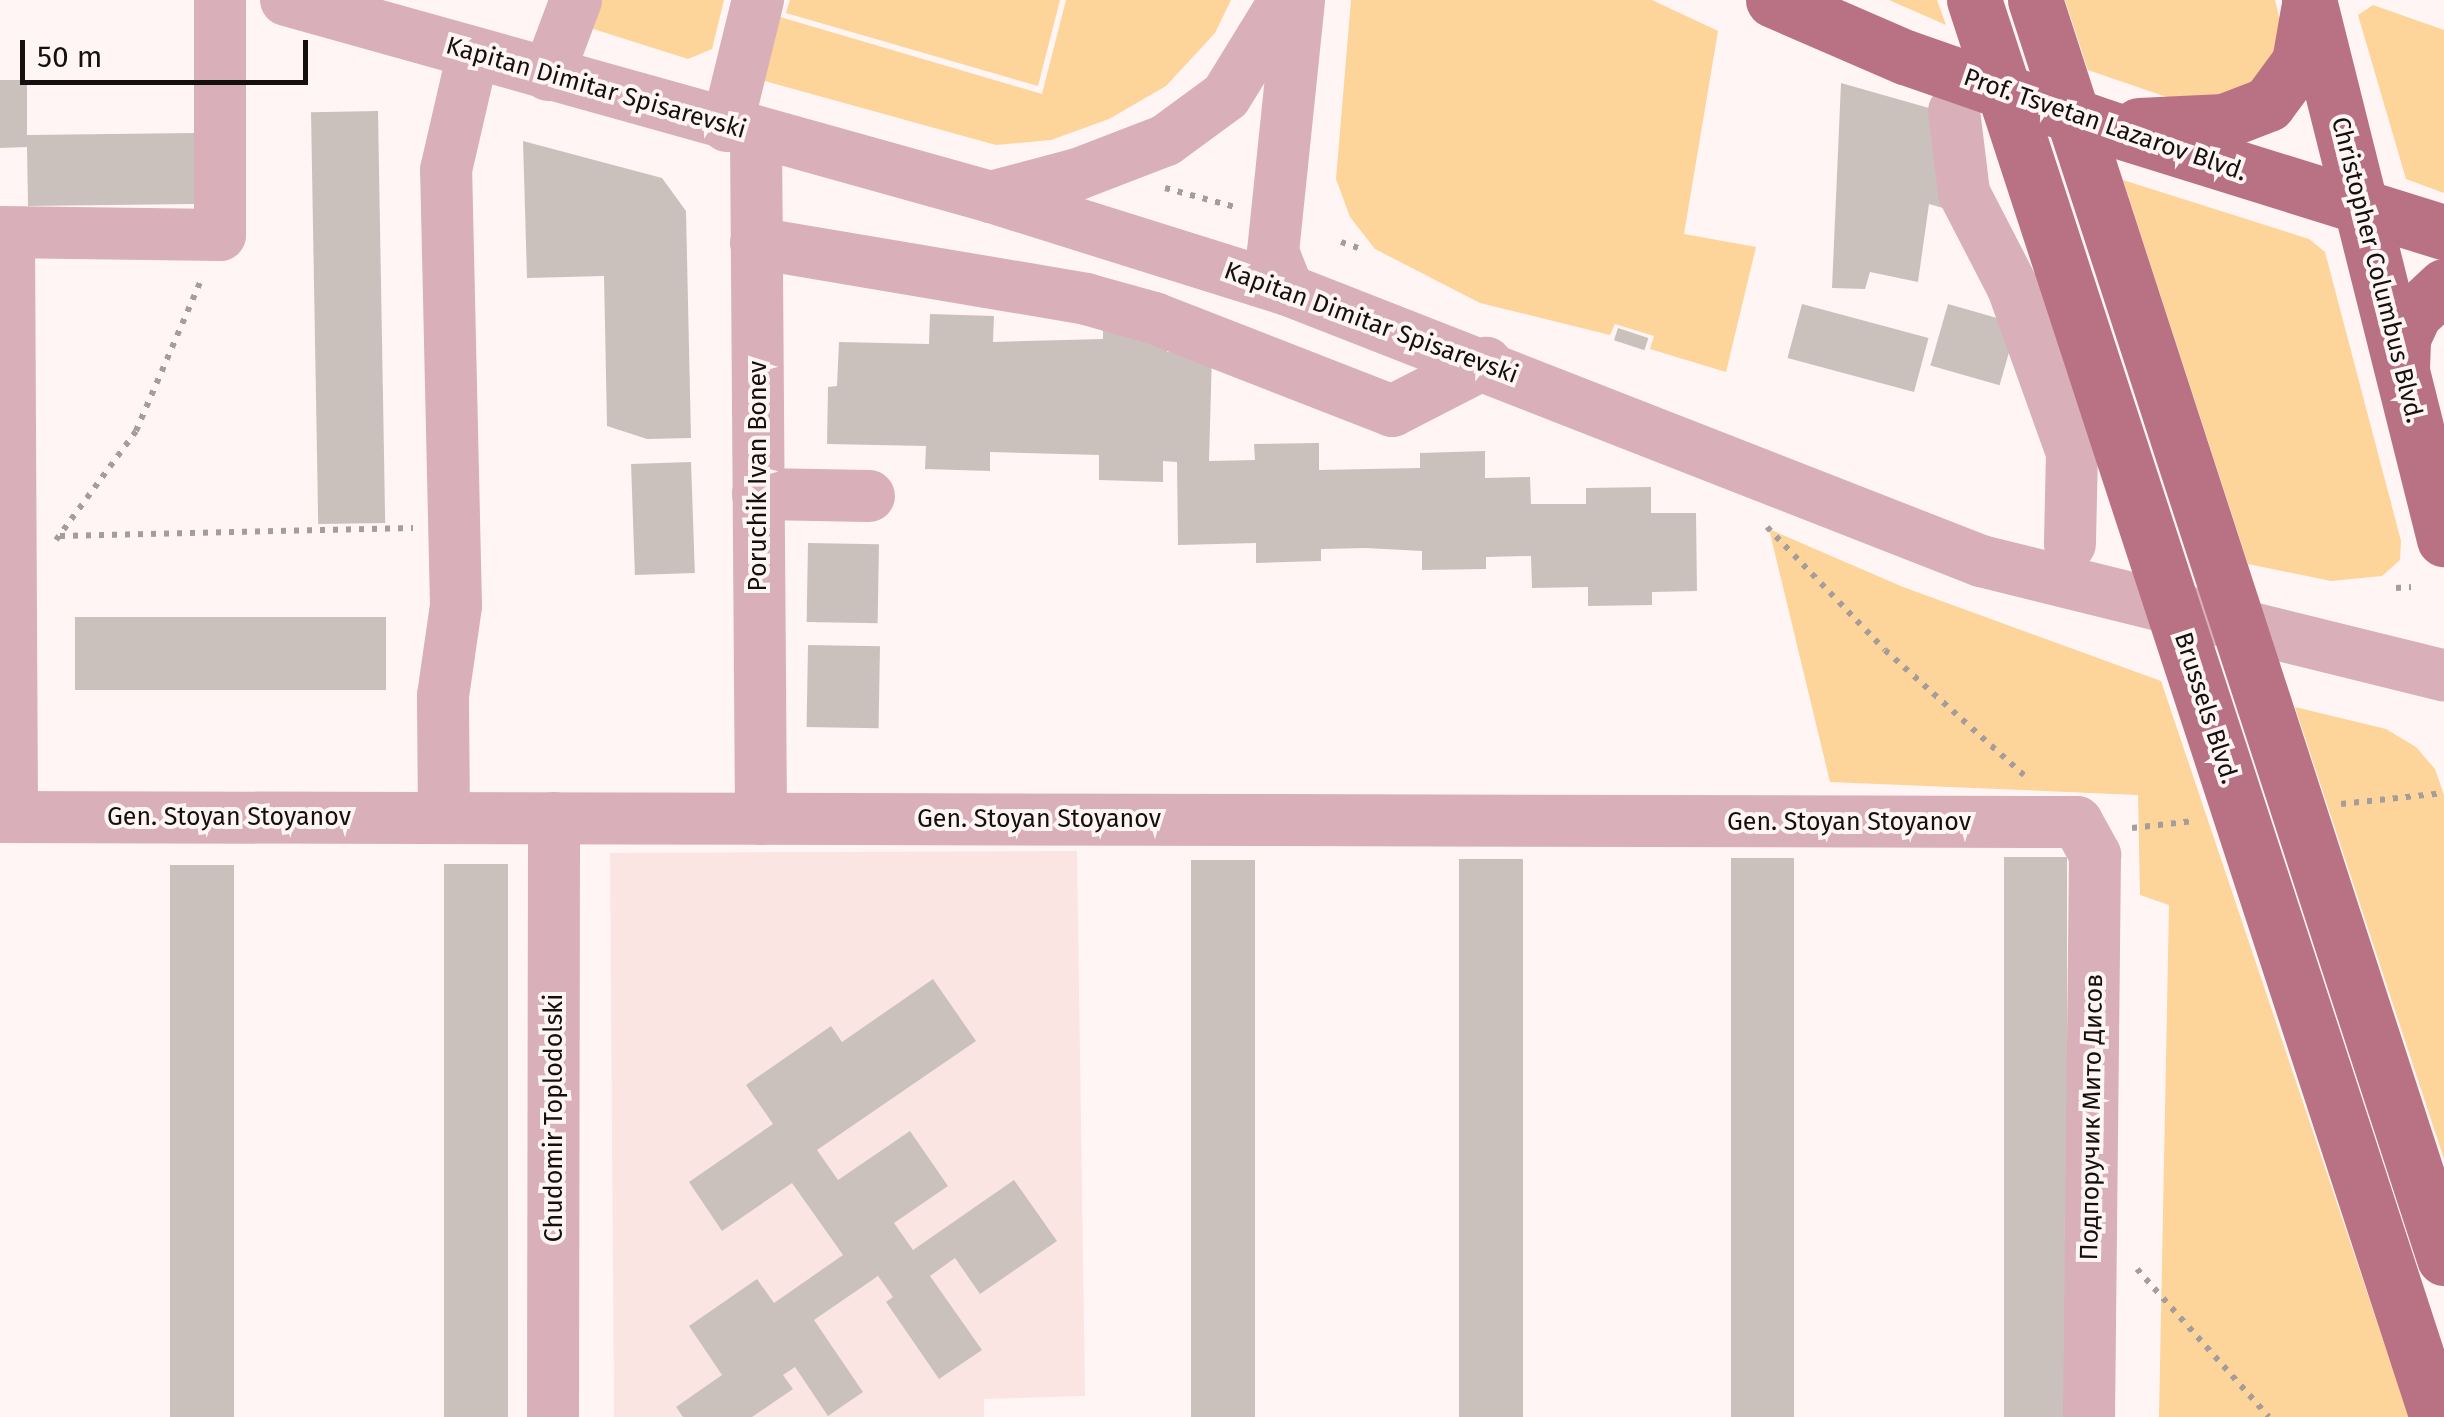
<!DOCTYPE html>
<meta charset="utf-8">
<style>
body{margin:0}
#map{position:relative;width:2444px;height:1417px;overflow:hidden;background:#fff5f4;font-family:"Fira Sans",sans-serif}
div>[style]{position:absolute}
.built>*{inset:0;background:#fae5e2}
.green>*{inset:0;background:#fdd49a}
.building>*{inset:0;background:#cbc1bc;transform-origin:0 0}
.path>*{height:6px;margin-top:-3px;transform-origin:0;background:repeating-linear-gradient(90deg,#a49d9c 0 5px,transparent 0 13px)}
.minor>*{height:52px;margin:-26px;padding:0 26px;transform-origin:26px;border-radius:26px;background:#d9afb9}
.major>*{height:55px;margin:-27.5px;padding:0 27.5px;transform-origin:27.5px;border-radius:27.5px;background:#b97184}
.major-bridge>*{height:55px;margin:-27.5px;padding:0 27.5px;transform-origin:27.5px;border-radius:27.5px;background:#b97184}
span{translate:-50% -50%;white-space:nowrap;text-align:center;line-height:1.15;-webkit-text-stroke:8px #fff5f4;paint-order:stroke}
.street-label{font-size:25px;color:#14100f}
.scale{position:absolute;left:20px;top:40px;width:288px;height:45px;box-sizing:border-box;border:5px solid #14100f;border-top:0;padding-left:12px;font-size:30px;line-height:35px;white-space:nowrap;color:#14100f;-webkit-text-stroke:8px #fff5f4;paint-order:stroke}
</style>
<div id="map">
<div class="built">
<div style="clip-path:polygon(1077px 851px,1085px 1396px,984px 1399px,984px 1417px,614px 1417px,610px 853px)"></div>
</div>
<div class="green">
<div style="clip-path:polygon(596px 0,724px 0,712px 49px,688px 59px,587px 27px)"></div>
<div style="clip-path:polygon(790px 0,1060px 0,1038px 86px,786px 13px)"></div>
<div style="clip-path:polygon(1066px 0,1231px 0,1215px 33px,1166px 86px,1109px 119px,1051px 140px,996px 145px,761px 80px,770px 14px,1042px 94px)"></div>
<div style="clip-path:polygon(1351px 0,1652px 0,1718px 31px,1684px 234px,1756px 247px,1726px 372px,1650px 349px,1654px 336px,1615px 324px,1610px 335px,1480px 303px,1375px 249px,1350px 217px,1336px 179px)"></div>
<div style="clip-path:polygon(1889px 0,1937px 0,1946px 25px)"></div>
<div style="clip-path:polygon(2065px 0,2275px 0,2282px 29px,2269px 80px,2187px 104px,2088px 70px)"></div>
<div style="clip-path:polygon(2373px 5px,2444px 30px,2444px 193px,2406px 179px,2358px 15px)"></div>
<div style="clip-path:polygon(2123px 180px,2309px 239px,2325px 252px,2401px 541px,2400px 560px,2382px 576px,2331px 581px,2248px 564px)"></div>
<div style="clip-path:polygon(1769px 529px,1903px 587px,2161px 681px,2409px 1417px,2159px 1417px,2169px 905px,2140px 895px,2138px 795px,1830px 782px)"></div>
<div style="clip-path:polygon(2295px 707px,2386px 729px,2416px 747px,2435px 769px,2444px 795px,2444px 1159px)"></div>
</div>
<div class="building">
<div style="clip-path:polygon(0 80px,27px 80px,27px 135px,194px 133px,194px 204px,28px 206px,27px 147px,0 148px)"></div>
<div style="clip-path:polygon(1841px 83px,1943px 112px,1943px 208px,1929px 204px,1918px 282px,1870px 272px,1865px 289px,1832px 288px)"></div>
<div style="left:378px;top:111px;width:412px;height:67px;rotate:89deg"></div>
<div style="clip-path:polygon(523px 141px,662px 178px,686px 211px,691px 438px,647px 439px,607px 426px,604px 276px,527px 278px)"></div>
<div style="left:1802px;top:304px;width:131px;height:56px;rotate:15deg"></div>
<div style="left:1948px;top:304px;width:72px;height:64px;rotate:16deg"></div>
<div style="clip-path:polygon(930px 314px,994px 316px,993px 342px,1103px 339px,1103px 323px,1168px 325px,1167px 352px,1212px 353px,1209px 461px,1255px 460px,1254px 444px,1319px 443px,1319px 470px,1420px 468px,1420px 453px,1485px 451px,1485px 478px,1530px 477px,1531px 504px,1586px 504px,1586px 488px,1651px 487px,1651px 513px,1696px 513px,1697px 591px,1652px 592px,1652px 605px,1588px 606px,1588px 587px,1532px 588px,1531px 556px,1486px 557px,1486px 569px,1422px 570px,1422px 551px,1366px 548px,1321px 549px,1321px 561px,1256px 563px,1256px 543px,1178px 545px,1177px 462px,1163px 461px,1163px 482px,1099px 480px,1099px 455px,990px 452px,990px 471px,925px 469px,926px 446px,827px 444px,828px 387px,837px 386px,839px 342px,929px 344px)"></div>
<div style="left:1618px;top:328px;width:32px;height:13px;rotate:18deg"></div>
<div style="left:691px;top:462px;width:111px;height:60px;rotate:88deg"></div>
<div style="left:808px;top:543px;width:71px;height:79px;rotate:1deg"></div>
<div style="left:386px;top:617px;width:73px;height:311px;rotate:90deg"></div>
<div style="left:808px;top:645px;width:72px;height:82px;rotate:1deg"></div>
<div style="left:2004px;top:857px;width:63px;height:560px"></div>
<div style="left:1731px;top:858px;width:63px;height:559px"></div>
<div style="left:1459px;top:859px;width:64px;height:558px"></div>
<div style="left:1191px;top:860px;width:64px;height:557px"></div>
<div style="left:444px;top:864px;width:64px;height:553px"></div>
<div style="left:234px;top:865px;width:552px;height:64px;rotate:90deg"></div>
<div style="clip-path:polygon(933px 979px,976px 1041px,817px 1150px,838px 1180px,910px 1131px,948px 1186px,894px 1223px,913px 1250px,1014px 1180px,1057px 1241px,980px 1294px,955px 1258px,930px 1276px,982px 1350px,939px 1379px,886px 1302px,893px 1297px,878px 1276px,814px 1320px,863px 1392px,828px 1416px,795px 1367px,783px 1375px,793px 1389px,752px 1417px,683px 1417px,676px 1407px,722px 1375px,689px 1326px,757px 1279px,774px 1303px,843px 1255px,792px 1183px,722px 1231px,689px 1182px,773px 1124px,746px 1085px,831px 1026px,842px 1042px)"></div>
</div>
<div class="path">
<div style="left:1165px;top:188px;width:73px;rotate:15.2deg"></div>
<div style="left:1341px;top:242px;width:24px;rotate:19deg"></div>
<div style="left:1767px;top:527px;width:170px;rotate:46.2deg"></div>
<div style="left:1885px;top:650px;width:187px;rotate:42deg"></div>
<div style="left:60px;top:536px;width:353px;rotate:-1.3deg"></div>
<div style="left:56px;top:540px;width:135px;rotate:-53.7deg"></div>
<div style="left:136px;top:431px;width:167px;rotate:-66.7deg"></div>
<div style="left:2396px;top:588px;width:15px;rotate:-4deg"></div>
<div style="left:2341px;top:804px;width:104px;rotate:-6.1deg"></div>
<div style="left:2132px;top:828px;width:62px;rotate:-6.4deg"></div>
<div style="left:2137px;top:1269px;width:198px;rotate:48.3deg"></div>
</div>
<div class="minor">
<div style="left:286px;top:0;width:732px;rotate:15.61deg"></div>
<div style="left:991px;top:197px;width:311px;rotate:17.4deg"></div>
<div style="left:1288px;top:290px;width:744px;rotate:21.36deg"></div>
<div style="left:1981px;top:561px;width:477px;rotate:13.9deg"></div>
<div style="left:548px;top:75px;width:80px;rotate:-69.5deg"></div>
<div style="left:1954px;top:111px;width:83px;rotate:83deg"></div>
<div style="left:1964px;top:193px;width:107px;rotate:62.7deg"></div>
<div style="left:2013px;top:288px;width:175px;rotate:70.3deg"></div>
<div style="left:2072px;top:453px;width:91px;rotate:91.3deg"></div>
<div style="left:727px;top:126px;width:130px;rotate:-76.2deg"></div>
<div style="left:756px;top:134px;width:685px;rotate:89.58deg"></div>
<div style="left:991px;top:197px;width:90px;rotate:-14.8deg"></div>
<div style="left:1078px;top:174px;width:94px;rotate:-21.1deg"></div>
<div style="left:1166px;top:140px;width:74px;rotate:-36.3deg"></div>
<div style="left:1226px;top:96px;width:113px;rotate:-58.4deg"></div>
<div style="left:0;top:232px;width:220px;rotate:0.8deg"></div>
<div style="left:220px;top:235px;width:235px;rotate:-90deg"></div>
<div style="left:9px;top:237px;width:580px;rotate:89.7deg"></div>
<div style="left:756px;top:243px;width:335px;rotate:9.6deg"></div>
<div style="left:1086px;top:299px;width:71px;rotate:15.6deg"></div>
<div style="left:1154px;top:318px;width:256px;rotate:21.3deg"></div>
<div style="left:1392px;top:411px;width:106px;rotate:-27.1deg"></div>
<div style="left:1288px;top:290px;width:41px;rotate:-111.5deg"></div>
<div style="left:1273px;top:252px;width:253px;rotate:-84.1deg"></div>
<div style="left:758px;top:494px;width:111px;rotate:1deg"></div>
<div style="left:0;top:817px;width:2077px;rotate:0.14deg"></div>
<div style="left:2077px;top:822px;width:38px;rotate:61deg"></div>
<div style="left:2095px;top:855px;width:562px;rotate:90.61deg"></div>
<div style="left:444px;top:818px;width:122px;rotate:-90.5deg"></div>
<div style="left:443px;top:696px;width:91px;rotate:-81.8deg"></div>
<div style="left:456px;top:606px;width:436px;rotate:-91.3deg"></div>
<div style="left:446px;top:170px;width:120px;rotate:-77deg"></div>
<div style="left:553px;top:1417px;width:599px;rotate:-89.9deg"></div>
</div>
<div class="major">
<div style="left:1773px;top:0;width:144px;rotate:23.4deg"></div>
<div style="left:1905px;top:57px;width:213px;rotate:19.2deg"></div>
<div style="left:2106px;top:127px;width:354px;rotate:17.3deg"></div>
<div style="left:2309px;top:0;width:556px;rotate:75.94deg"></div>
<div style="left:2139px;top:125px;width:85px;rotate:-2.7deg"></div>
<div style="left:2224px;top:121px;width:47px;rotate:-21.1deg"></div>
<div style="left:2268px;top:104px;width:52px;rotate:-53.6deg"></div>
<div style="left:2299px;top:62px;width:53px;rotate:-80.2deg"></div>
<div style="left:2402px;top:369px;width:31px;rotate:-88deg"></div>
<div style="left:2403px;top:338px;width:26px;rotate:-65deg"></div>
<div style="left:2414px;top:314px;width:41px;rotate:-43deg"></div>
</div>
<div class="major-bridge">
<div style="left:1974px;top:0;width:1491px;rotate:71.91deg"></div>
<div style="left:2035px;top:0;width:1323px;rotate:71.99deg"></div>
</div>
<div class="street-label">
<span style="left:596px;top:88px;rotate:16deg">Kapitan Dimitar Spisarevski</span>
<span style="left:2105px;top:125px;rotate:19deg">Prof. Tsvetan Lazarov Blvd.</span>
<span style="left:2377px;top:270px;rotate:76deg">Christopher Columbus Blvd.</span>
<span style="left:1371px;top:323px;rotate:20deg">Kapitan Dimitar Spisarevski</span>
<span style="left:758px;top:476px;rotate:-90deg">Рoruchik Ivan Bonev</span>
<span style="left:2206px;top:708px;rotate:72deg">Brussels Blvd.</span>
<span style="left:229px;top:817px">Gen. Stoyan Stoyanov</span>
<span style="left:1039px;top:819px">Gen. Stoyan Stoyanov</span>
<span style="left:1849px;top:822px">Gen. Stoyan Stoyanov</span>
<span style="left:2092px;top:1117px;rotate:-89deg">Подпоручик Мито Дисов</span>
<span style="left:554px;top:1118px;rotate:-90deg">Chudomir Toplodolski</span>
</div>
<div class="scale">50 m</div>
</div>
